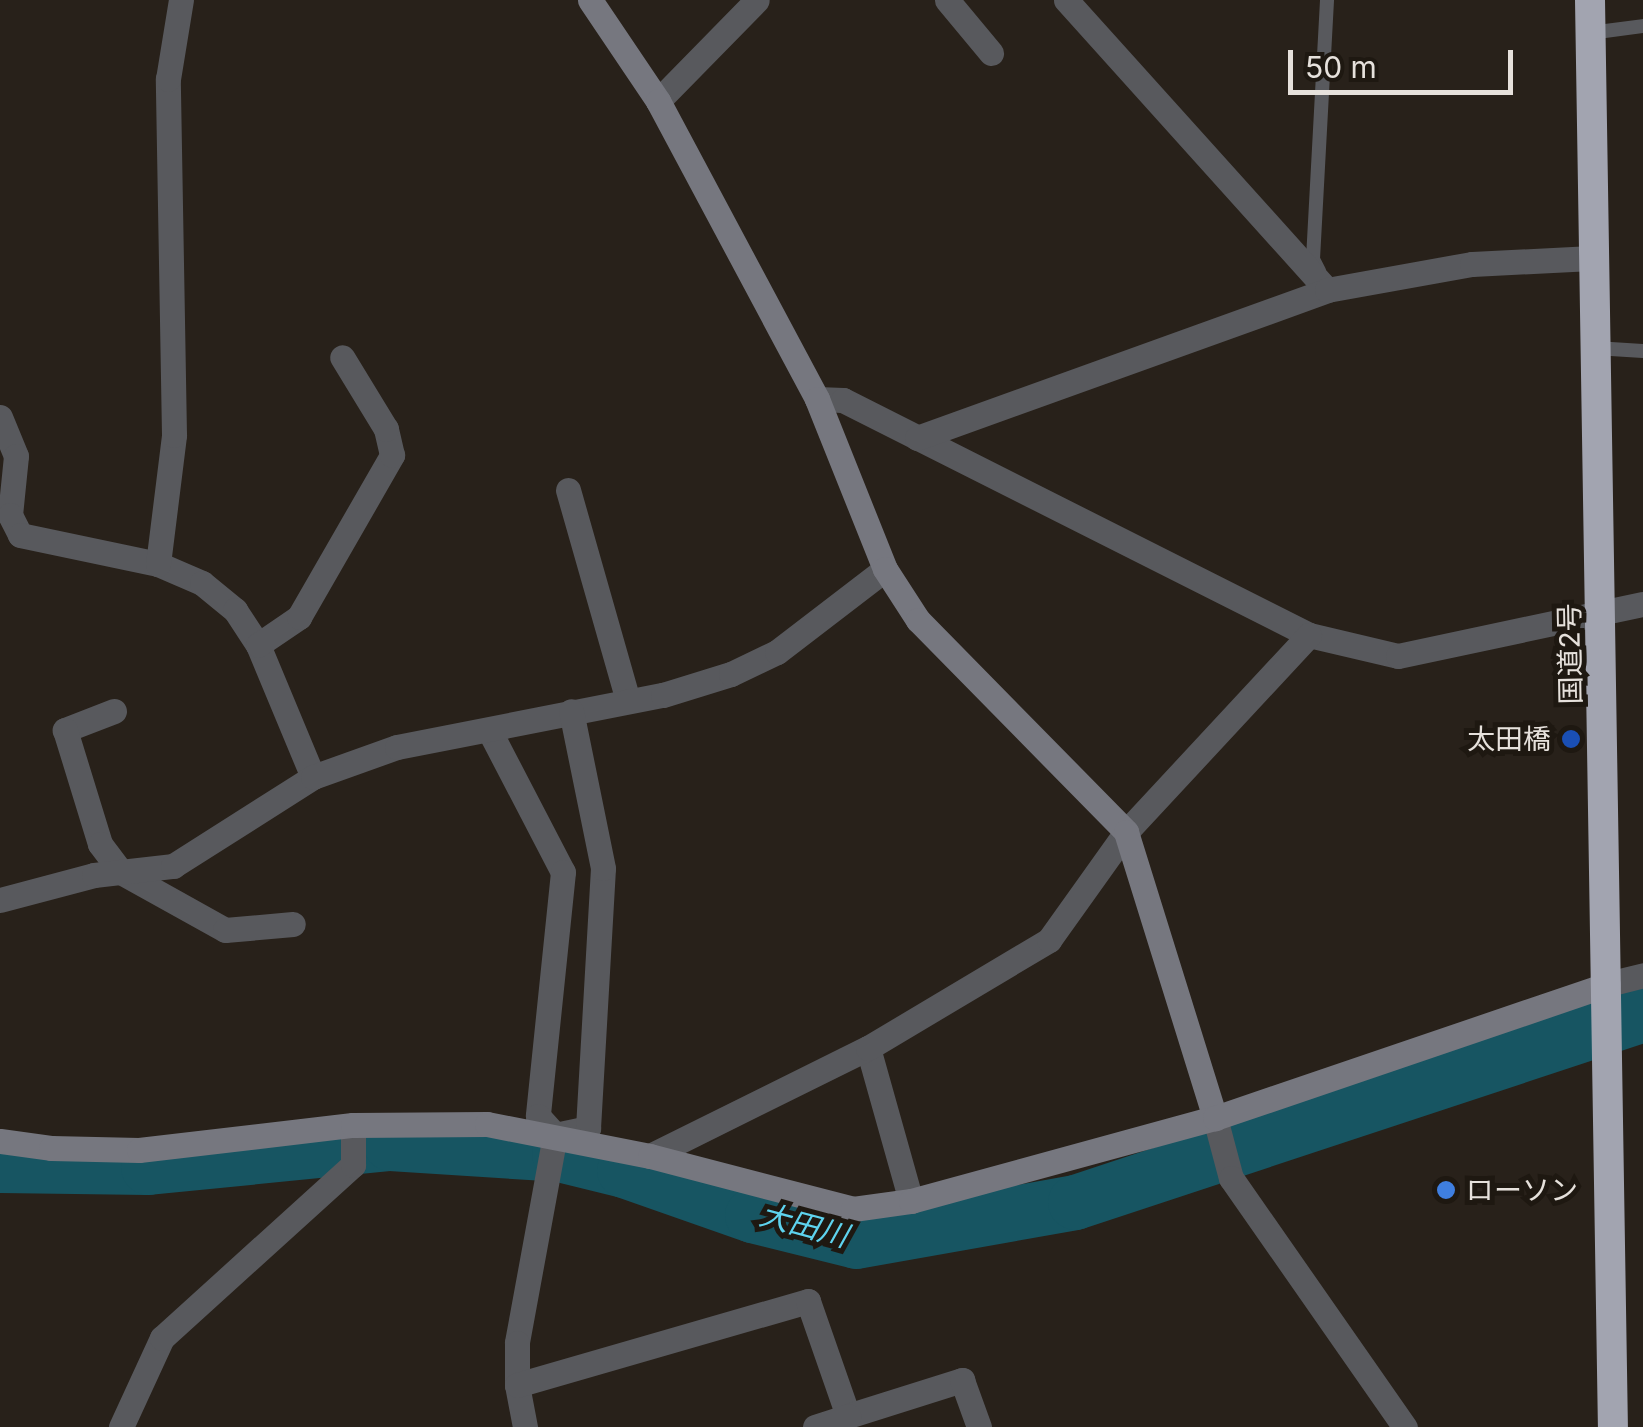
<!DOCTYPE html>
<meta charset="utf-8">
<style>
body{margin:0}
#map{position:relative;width:1643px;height:1427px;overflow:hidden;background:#28211a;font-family:Inter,"Noto Sans JP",sans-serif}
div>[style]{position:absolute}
.river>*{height:55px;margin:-27.5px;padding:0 27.5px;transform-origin:27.5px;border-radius:27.5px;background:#175562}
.lane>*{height:14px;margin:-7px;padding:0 7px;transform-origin:7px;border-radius:7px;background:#58595d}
.street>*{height:25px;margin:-12.5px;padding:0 12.5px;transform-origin:12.5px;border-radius:12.5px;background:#58595d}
.secondary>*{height:25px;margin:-12.5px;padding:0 12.5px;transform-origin:12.5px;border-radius:12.5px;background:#76777f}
.highway>*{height:30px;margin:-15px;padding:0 15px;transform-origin:15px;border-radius:15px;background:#a2a4b0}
.dots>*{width:28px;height:28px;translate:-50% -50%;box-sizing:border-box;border:5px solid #1e1811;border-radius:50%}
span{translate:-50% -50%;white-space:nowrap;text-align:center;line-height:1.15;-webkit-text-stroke:10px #1e1811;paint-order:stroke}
.street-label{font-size:28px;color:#e6e1dc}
.poi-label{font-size:28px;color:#e6e1dc}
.right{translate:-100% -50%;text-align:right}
.left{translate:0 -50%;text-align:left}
.water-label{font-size:30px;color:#5ed3ee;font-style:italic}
.scale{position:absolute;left:1288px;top:50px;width:225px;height:45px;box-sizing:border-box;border:5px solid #e6e1dc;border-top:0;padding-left:12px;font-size:30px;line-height:35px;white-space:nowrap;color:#e6e1dc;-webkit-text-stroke:8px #1e1811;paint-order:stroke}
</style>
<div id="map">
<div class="river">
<div style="left:0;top:1165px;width:148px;rotate:0.8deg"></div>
<div style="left:148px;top:1167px;width:243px;rotate:-5.7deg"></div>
<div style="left:390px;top:1143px;width:169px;rotate:3.7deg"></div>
<div style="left:559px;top:1154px;width:67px;rotate:13.8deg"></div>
<div style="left:624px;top:1170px;width:136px;rotate:19.4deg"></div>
<div style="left:752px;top:1215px;width:107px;rotate:14deg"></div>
<div style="left:856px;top:1241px;width:222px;rotate:-10.1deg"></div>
<div style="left:1075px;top:1202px;width:598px;rotate:-18.31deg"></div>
</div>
<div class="lane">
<div style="left:1590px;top:33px;width:53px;rotate:-7.5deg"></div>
<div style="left:1319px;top:271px;width:13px;rotate:-117deg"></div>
<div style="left:1313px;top:259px;width:259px;rotate:-86.9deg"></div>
<div style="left:1595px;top:348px;width:48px;rotate:3.6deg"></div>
</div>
<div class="street">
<div style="left:947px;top:0;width:69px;rotate:50.3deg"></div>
<div style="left:1066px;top:0;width:390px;rotate:48deg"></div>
<div style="left:658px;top:101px;width:141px;rotate:-45.6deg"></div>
<div style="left:817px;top:399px;width:26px;rotate:2deg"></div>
<div style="left:843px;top:400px;width:522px;rotate:26.76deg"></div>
<div style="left:1309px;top:635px;width:91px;rotate:13.3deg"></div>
<div style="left:1398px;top:656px;width:250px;rotate:-12deg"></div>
<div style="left:0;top:417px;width:42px;rotate:67.7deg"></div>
<div style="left:16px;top:456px;width:59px;rotate:95.8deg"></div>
<div style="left:10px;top:515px;width:22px;rotate:63deg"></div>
<div style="left:20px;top:535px;width:141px;rotate:11.9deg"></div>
<div style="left:158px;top:564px;width:48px;rotate:23.4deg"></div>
<div style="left:202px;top:583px;width:43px;rotate:39.3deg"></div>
<div style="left:235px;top:610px;width:42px;rotate:56.7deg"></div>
<div style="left:258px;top:645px;width:143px;rotate:67.4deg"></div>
<div style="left:917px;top:438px;width:436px;rotate:-19.8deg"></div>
<div style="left:1327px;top:290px;width:147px;rotate:-10.2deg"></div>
<div style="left:1472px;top:264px;width:120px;rotate:-2.9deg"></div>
<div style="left:568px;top:490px;width:219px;rotate:74.1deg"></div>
<div style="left:158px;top:564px;width:130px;rotate:-82.9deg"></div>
<div style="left:174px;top:435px;width:356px;rotate:-91deg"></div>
<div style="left:168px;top:79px;width:80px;rotate:-80.7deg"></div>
<div style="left:258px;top:645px;width:50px;rotate:-34.3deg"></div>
<div style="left:299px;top:617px;width:187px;rotate:-60.1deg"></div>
<div style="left:392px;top:455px;width:27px;rotate:-103deg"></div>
<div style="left:386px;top:429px;width:84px;rotate:-121.4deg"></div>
<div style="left:114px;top:711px;width:53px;rotate:158.8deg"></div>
<div style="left:65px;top:730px;width:119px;rotate:72.9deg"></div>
<div style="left:100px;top:844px;width:35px;rotate:53deg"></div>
<div style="left:121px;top:872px;width:119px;rotate:29.1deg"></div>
<div style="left:225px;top:930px;width:68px;rotate:-5deg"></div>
<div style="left:489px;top:730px;width:160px;rotate:62.5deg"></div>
<div style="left:563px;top:872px;width:245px;rotate:95.9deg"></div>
<div style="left:538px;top:1116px;width:25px;rotate:48deg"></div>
<div style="left:555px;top:1135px;width:211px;rotate:100.4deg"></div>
<div style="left:517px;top:1343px;width:42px;rotate:90deg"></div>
<div style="left:517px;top:1385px;width:43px;rotate:79.2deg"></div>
<div style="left:0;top:900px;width:97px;rotate:-14.9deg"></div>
<div style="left:94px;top:875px;width:80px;rotate:-6.5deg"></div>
<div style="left:173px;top:866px;width:166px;rotate:-32.4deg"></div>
<div style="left:313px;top:777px;width:89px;rotate:-19.7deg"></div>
<div style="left:397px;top:747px;width:271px;rotate:-11.1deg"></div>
<div style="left:663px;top:695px;width:71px;rotate:-17.2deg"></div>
<div style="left:731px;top:674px;width:51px;rotate:-25.6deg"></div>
<div style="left:777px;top:652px;width:136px;rotate:-37.5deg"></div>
<div style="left:1608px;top:984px;width:36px;rotate:-14deg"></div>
<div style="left:868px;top:1048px;width:159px;rotate:74.3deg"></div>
<div style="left:1215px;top:1118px;width:62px;rotate:75.1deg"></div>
<div style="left:1231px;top:1178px;width:304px;rotate:55.1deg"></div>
<div style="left:555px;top:1135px;width:34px;rotate:-12deg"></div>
<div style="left:588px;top:1128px;width:260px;rotate:-86.7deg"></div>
<div style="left:603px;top:868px;width:160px;rotate:-101.5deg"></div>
<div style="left:650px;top:1156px;width:243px;rotate:-26.4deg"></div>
<div style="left:868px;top:1048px;width:211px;rotate:-30.8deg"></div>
<div style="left:1049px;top:940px;width:133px;rotate:-54.5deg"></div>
<div style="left:1126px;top:832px;width:269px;rotate:-47.1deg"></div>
<div style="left:517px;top:1385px;width:303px;rotate:-16.1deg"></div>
<div style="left:808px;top:1301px;width:122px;rotate:70.8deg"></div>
<div style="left:848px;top:1416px;width:120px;rotate:-17.5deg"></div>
<div style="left:962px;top:1380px;width:50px;rotate:70.1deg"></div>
<div style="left:121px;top:1427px;width:98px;rotate:-65.3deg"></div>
<div style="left:162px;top:1338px;width:258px;rotate:-42.2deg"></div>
<div style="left:353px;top:1165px;width:40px;rotate:-90deg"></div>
<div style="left:815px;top:1427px;width:35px;rotate:-18deg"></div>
</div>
<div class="secondary">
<div style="left:590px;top:0;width:122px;rotate:56deg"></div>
<div style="left:658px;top:101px;width:338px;rotate:61.9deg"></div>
<div style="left:817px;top:399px;width:183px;rotate:68.2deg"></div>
<div style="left:885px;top:569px;width:61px;rotate:57.1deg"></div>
<div style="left:918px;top:620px;width:297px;rotate:45.5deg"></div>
<div style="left:1126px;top:832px;width:300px;rotate:72.7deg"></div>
<div style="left:0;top:1141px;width:51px;rotate:7.8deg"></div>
<div style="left:51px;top:1148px;width:88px;rotate:1.3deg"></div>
<div style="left:139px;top:1150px;width:215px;rotate:-6.7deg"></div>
<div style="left:353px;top:1125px;width:134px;rotate:-0.4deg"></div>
<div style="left:487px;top:1124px;width:166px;rotate:11.1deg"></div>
<div style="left:650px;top:1156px;width:210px;rotate:14.6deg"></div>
<div style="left:853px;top:1209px;width:59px;rotate:-7.9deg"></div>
<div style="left:911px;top:1201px;width:315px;rotate:-15.3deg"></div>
<div style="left:1215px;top:1118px;width:415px;rotate:-18.8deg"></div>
</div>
<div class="highway">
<div style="left:1590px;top:0;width:1427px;rotate:89.08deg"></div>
</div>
<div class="dots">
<div style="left:1571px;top:739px;background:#1a4fb4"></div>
<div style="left:1446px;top:1190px;background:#3f7fe0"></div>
</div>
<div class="street-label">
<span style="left:1570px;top:654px;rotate:-91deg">国道2号</span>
</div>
<div class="poi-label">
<span class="right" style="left:1551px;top:739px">太田橋</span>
<span class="left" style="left:1466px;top:1190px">ローソン</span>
</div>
<div class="water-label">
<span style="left:804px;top:1225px;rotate:15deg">大田川</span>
</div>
<div class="scale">50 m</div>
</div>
